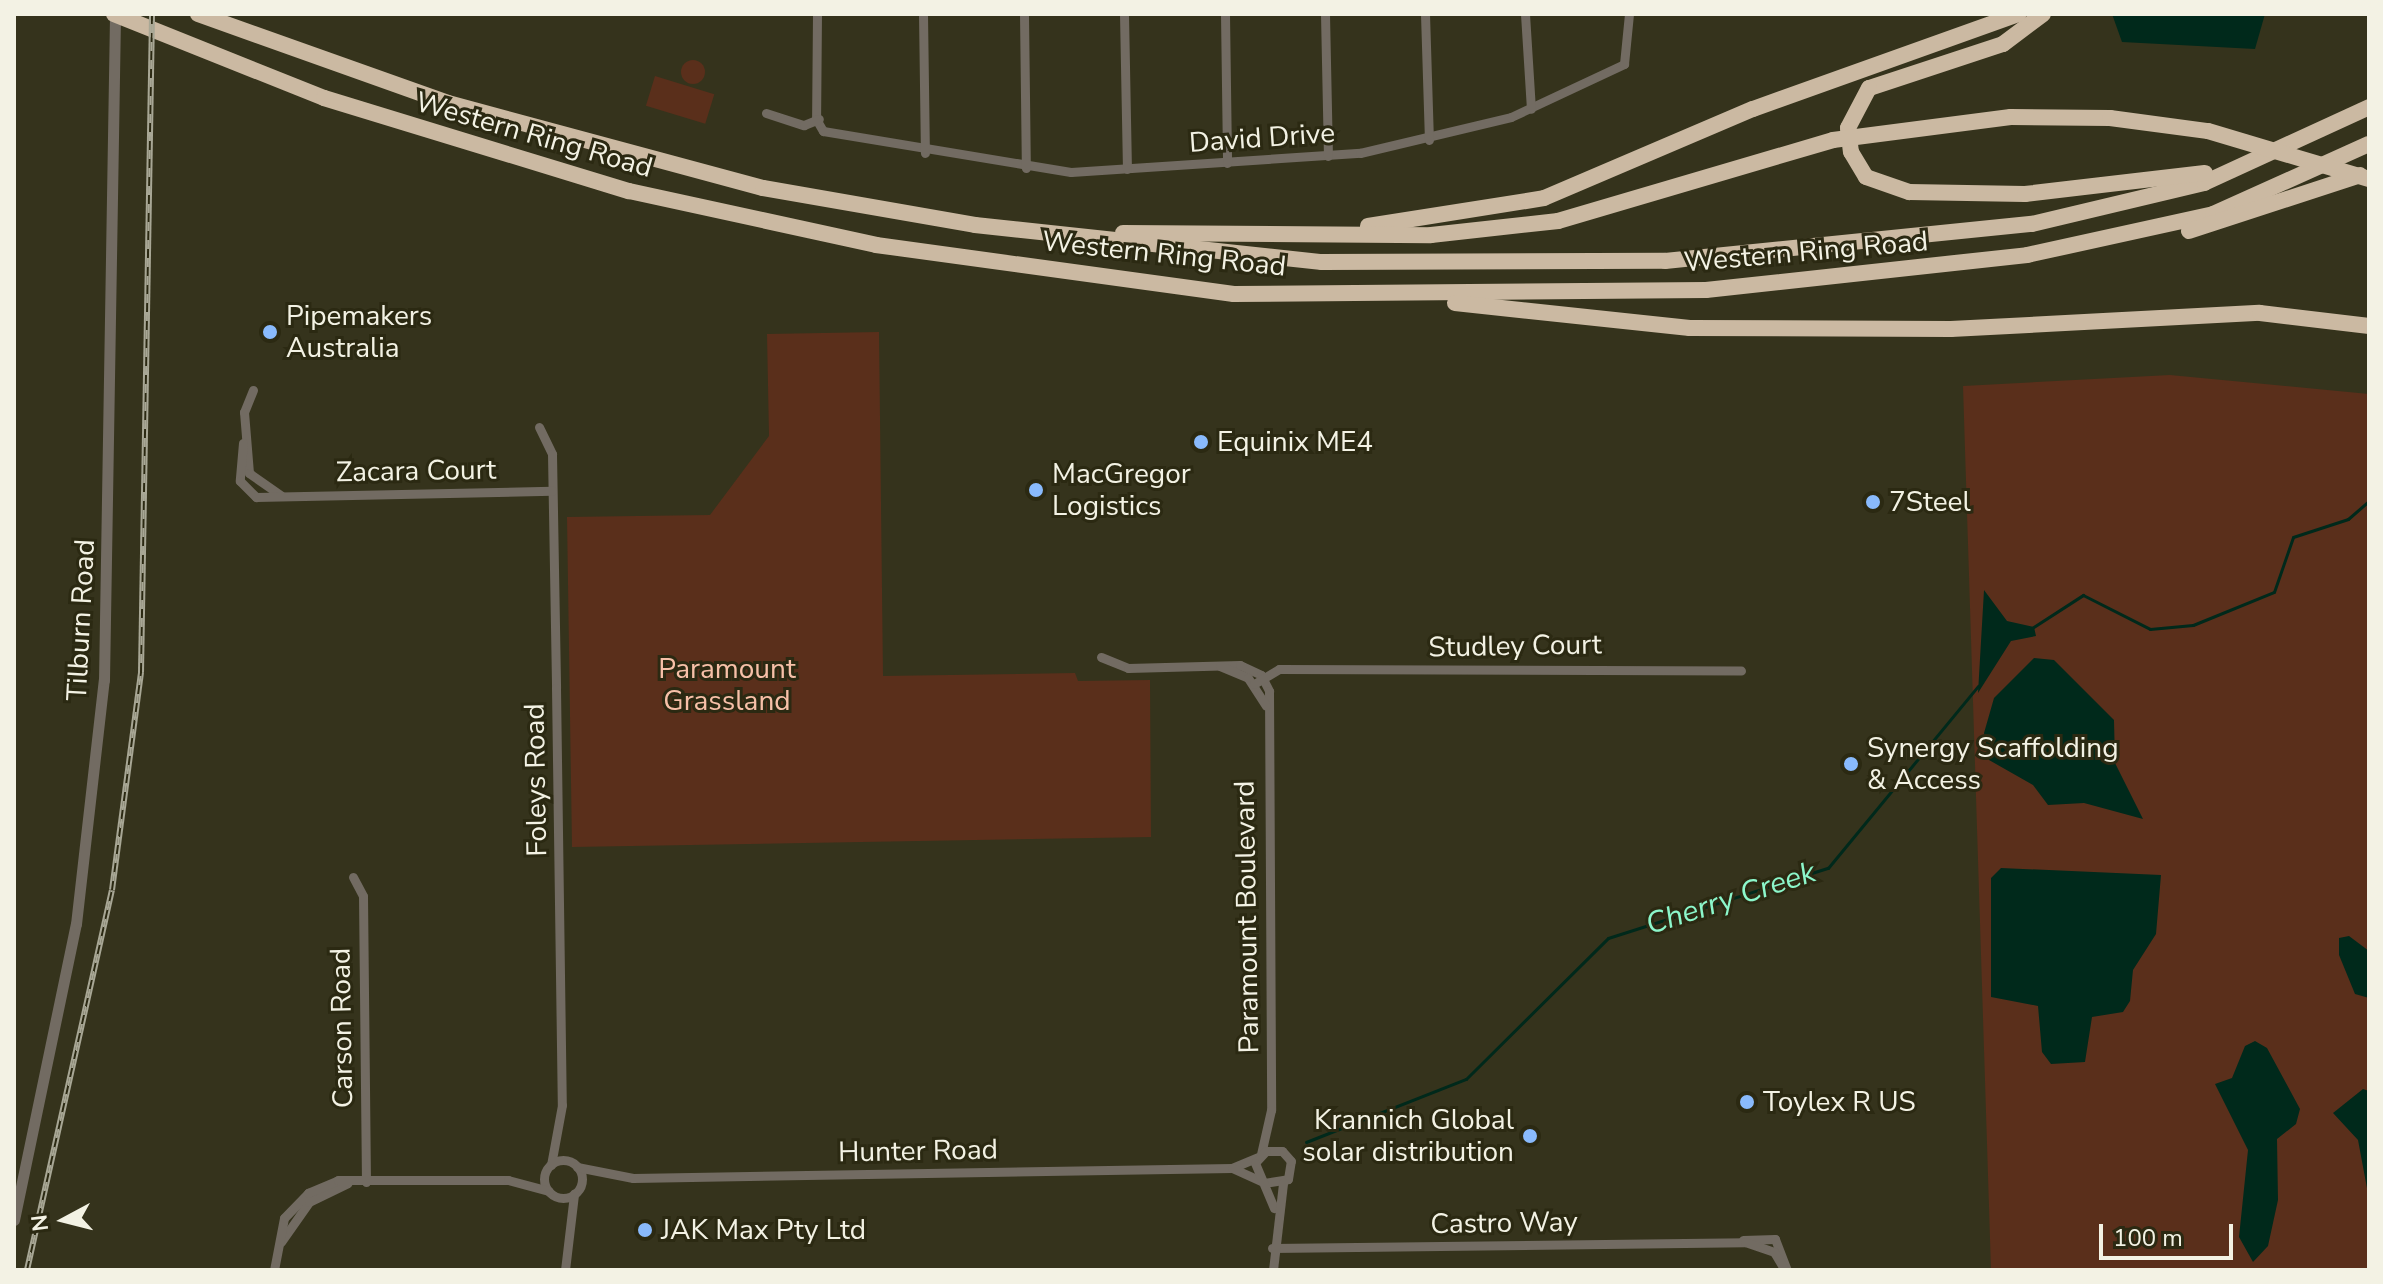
<!DOCTYPE html>
<style>
body{margin:0}
#map{position:relative;width:2383px;height:1284px;overflow:hidden;background:#35331c;font-family:"Nunito Sans",sans-serif}
div>[style]{position:absolute}
.green>*{inset:0;background:#5a2f1b;transform-origin:0 0}
.round{border-radius:50%}
.water>*{inset:0;background:#00291b}
.stream>*{height:3px;margin:-1.5px;padding:0 1.5px;transform-origin:1.5px;border-radius:1.5px;background:#00291b}
.minor>*{height:9px;margin:-4.5px;padding:0 4.5px;transform-origin:4.5px;border-radius:4.5px;background:#726b62}
.minor>.ring{margin:-4.5px;padding:0;box-sizing:content-box;background:none;border:9px solid #726b62;border-radius:50%}
.tertiary>*{height:11px;margin:-5.5px;padding:0 5.5px;transform-origin:5.5px;border-radius:5.5px;background:#726b62}
.motorway>*{height:16px;margin:-8px;padding:0 8px;transform-origin:8px;border-radius:8px;background:#cbb9a2}
.rail>*{height:6px;margin-top:-3px;transform-origin:0;background:repeating-linear-gradient(90deg,#2b2912 0 9px,#a8a795 0 18px);box-sizing:border-box;border-block:2px solid #a8a795}
.dots>*{width:22px;height:22px;translate:-50% -50%;box-sizing:border-box;border:4px solid #2b2912;border-radius:50%}
span{translate:-50% -50%;white-space:nowrap;text-align:center;line-height:1.15;-webkit-text-stroke:6px #2b2912;paint-order:stroke}
.street-label{font-size:28px;color:#f3f2e4}
.poi-label{font-size:28px;color:#f3f2e4}
.left{translate:0 -50%;text-align:left}
.right{translate:-100% -50%;text-align:right}
.park-label{font-size:28px;color:#f7c0a8}
.water-label{font-size:30px;color:#8cf7cb;font-style:italic}
.frame{position:absolute;inset:0;border:16px solid #f3f2e4;pointer-events:none}
.north{position:absolute;left:24px;top:1180px;width:80px;height:80px;-webkit-text-stroke:6px #2b2912;paint-order:stroke;rotate:263deg;font-size:22px;font-weight:700;line-height:32px;text-align:center;color:#f3f2e4}
.north::after{content:'';display:block;margin:auto;width:28px;height:36px;background:#f3f2e4;clip-path:polygon(50% 0,100% 100%,50% 72%,0 100%)}
.scale{position:absolute;left:2099px;top:1224px;width:134px;height:36px;box-sizing:border-box;border:4px solid #f3f2e4;border-top:0;padding-left:10px;font-size:24px;line-height:28px;white-space:nowrap;color:#f3f2e4;-webkit-text-stroke:6px #2b2912;paint-order:stroke}
</style>
<div id="map">
<div class="green">
<div class="round" style="left:681px;top:60px;width:24px;height:24px"></div>
<div style="left:655px;top:76px;width:62px;height:31px;rotate:17deg"></div>
<div style="clip-path:polygon(879px 332px,883px 676px,1075px 673px,1078px 681px,1150px 680px,1151px 837px,572px 847px,567px 517px,710px 515px,769px 436px,767px 334px)"></div>
<div style="clip-path:polygon(2170px 375px,2369px 394px,2369px 1270px,1991px 1270px,1963px 386px)"></div>
</div>
<div class="water">
<div style="clip-path:polygon(2112px 14px,2265px 14px,2255px 49px,2122px 42px)"></div>
<div style="clip-path:polygon(1984px 590px,2007px 621px,2034px 627px,2036px 636px,2011px 641px,1978px 693px)"></div>
<div style="clip-path:polygon(2034px 658px,2054px 660px,2114px 720px,2115px 763px,2143px 819px,2084px 803px,2048px 805px,2033px 785px,1989px 760px,1984px 733px,1994px 698px)"></div>
<div style="clip-path:polygon(2001px 868px,2161px 875px,2156px 934px,2133px 970px,2130px 1001px,2123px 1012px,2092px 1017px,2085px 1062px,2051px 1064px,2042px 1052px,2038px 1006px,1991px 997px,1991px 878px)"></div>
<div style="clip-path:polygon(2349px 936px,2369px 951px,2369px 998px,2355px 994px,2339px 955px,2339px 938px)"></div>
<div style="clip-path:polygon(2255px 1041px,2267px 1048px,2300px 1109px,2296px 1124px,2277px 1139px,2278px 1200px,2268px 1246px,2253px 1262px,2239px 1237px,2248px 1150px,2215px 1084px,2232px 1078px,2245px 1046px)"></div>
<div style="clip-path:polygon(2363px 1089px,2369px 1091px,2369px 1199px,2358px 1140px,2333px 1113px)"></div>
</div>
<div class="stream">
<div style="left:2032px;top:628px;width:61px;rotate:-32.9deg"></div>
<div style="left:2083px;top:595px;width:75px;rotate:26.9deg"></div>
<div style="left:2150px;top:629px;width:43px;rotate:-5.3deg"></div>
<div style="left:2193px;top:625px;width:87px;rotate:-22.2deg"></div>
<div style="left:2274px;top:592px;width:58px;rotate:-70.9deg"></div>
<div style="left:2293px;top:537px;width:58px;rotate:-18.1deg"></div>
<div style="left:2348px;top:519px;width:28px;rotate:-41deg"></div>
<div style="left:1306px;top:1142px;width:172px;rotate:-21.5deg"></div>
<div style="left:1466px;top:1079px;width:200px;rotate:-44.8deg"></div>
<div style="left:1608px;top:938px;width:231px;rotate:-17.7deg"></div>
<div style="left:1828px;top:868px;width:236px;rotate:-50.5deg"></div>
</div>
<div class="minor">
<div style="left:817px;top:14px;width:105px;rotate:90.5deg"></div>
<div style="left:816px;top:119px;width:14px;rotate:60deg"></div>
<div style="left:823px;top:131px;width:251px;rotate:9.4deg"></div>
<div style="left:1071px;top:172px;width:290px;rotate:-3.8deg"></div>
<div style="left:1360px;top:153px;width:155px;rotate:-13.4deg"></div>
<div style="left:1511px;top:117px;width:125px;rotate:-25.1deg"></div>
<div style="left:1624px;top:64px;width:50px;rotate:-84.3deg"></div>
<div style="left:923px;top:14px;width:139px;rotate:89.2deg"></div>
<div style="left:1024px;top:14px;width:154px;rotate:89.3deg"></div>
<div style="left:1124px;top:14px;width:155px;rotate:88.9deg"></div>
<div style="left:1225px;top:14px;width:149px;rotate:89.2deg"></div>
<div style="left:1325px;top:14px;width:142px;rotate:88.8deg"></div>
<div style="left:1425px;top:14px;width:126px;rotate:88.2deg"></div>
<div style="left:1525px;top:14px;width:95px;rotate:86.4deg"></div>
<div style="left:766px;top:113px;width:40px;rotate:18deg"></div>
<div style="left:804px;top:125px;width:16px;rotate:-22deg"></div>
<div style="left:253px;top:390px;width:24px;rotate:112deg"></div>
<div style="left:244px;top:412px;width:61px;rotate:85.3deg"></div>
<div style="left:249px;top:473px;width:39px;rotate:35deg"></div>
<div style="left:539px;top:427px;width:30px;rotate:64deg"></div>
<div style="left:552px;top:454px;width:234px;rotate:89deg"></div>
<div style="left:556px;top:688px;width:417px;rotate:89.2deg"></div>
<div style="left:562px;top:1105px;width:61px;rotate:100.4deg"></div>
<div style="left:243px;top:443px;width:38px;rotate:95deg"></div>
<div style="left:240px;top:481px;width:23px;rotate:45deg"></div>
<div style="left:256px;top:497px;width:296px;rotate:-1.2deg"></div>
<div style="left:1101px;top:657px;width:29px;rotate:22deg"></div>
<div style="left:1128px;top:668px;width:112px;rotate:-1.5deg"></div>
<div style="left:1240px;top:665px;width:23px;rotate:25deg"></div>
<div style="left:1261px;top:675px;width:18px;rotate:63deg"></div>
<div style="left:1269px;top:691px;width:419px;rotate:89.7deg"></div>
<div style="left:1271px;top:1110px;width:45px;rotate:102.8deg"></div>
<div style="left:1220px;top:666px;width:30px;rotate:23deg"></div>
<div style="left:1248px;top:678px;width:33px;rotate:57deg"></div>
<div style="left:1254px;top:684px;width:29px;rotate:-31deg"></div>
<div style="left:1279px;top:669px;width:462px;rotate:0.2deg"></div>
<div style="left:353px;top:877px;width:21px;rotate:62deg"></div>
<div style="left:363px;top:896px;width:286px;rotate:89.4deg"></div>
<div class="ring" style="left:544px;top:1160px;width:29px;height:29px"></div>
<div style="left:577px;top:1167px;width:57px;rotate:11.1deg"></div>
<div style="left:633px;top:1178px;width:599px;rotate:-0.96deg"></div>
<div style="left:1232px;top:1168px;width:28px;rotate:-23deg"></div>
<div style="left:1232px;top:1168px;width:32px;rotate:24deg"></div>
<div style="left:1264px;top:1183px;width:24px;rotate:-9deg"></div>
<div style="left:1288px;top:1179px;width:18px;rotate:-81deg"></div>
<div style="left:1291px;top:1161px;width:13px;rotate:-132deg"></div>
<div style="left:1282px;top:1151px;width:16px;rotate:180deg"></div>
<div style="left:1266px;top:1151px;width:16px;rotate:133deg"></div>
<div style="left:1255px;top:1163px;width:49px;rotate:67.1deg"></div>
<div style="left:1743px;top:1240px;width:32px;rotate:-2deg"></div>
<div style="left:1775px;top:1239px;width:33px;rotate:69deg"></div>
<div style="left:281px;top:1242px;width:49px;rotate:-55deg"></div>
<div style="left:309px;top:1202px;width:43px;rotate:-26deg"></div>
<div style="left:1272px;top:1248px;width:473px;rotate:-0.7deg"></div>
<div style="left:1745px;top:1242px;width:31px;rotate:19deg"></div>
<div style="left:1774px;top:1252px;width:21px;rotate:59deg"></div>
<div style="left:274px;top:1270px;width:53px;rotate:-79.1deg"></div>
<div style="left:284px;top:1218px;width:35px;rotate:-46deg"></div>
<div style="left:308px;top:1193px;width:33px;rotate:-23deg"></div>
<div style="left:338px;top:1180px;width:170px"></div>
<div style="left:508px;top:1180px;width:42px;rotate:15deg"></div>
<div style="left:565px;top:1270px;width:77px;rotate:-83.2deg"></div>
<div style="left:1273px;top:1270px;width:88px;rotate:-83.4deg"></div>
</div>
<div class="tertiary">
<div style="left:14px;top:1220px;width:302px;rotate:-78.2deg"></div>
<div style="left:76px;top:924px;width:246px;rotate:-83.5deg"></div>
<div style="left:104px;top:680px;width:666px;rotate:-89.05deg"></div>
</div>
<div class="motorway">
<div style="left:114px;top:14px;width:226px;rotate:21.8deg"></div>
<div style="left:324px;top:98px;width:319px;rotate:17deg"></div>
<div style="left:629px;top:191px;width:253px;rotate:12.3deg"></div>
<div style="left:876px;top:245px;width:361px;rotate:7.8deg"></div>
<div style="left:1234px;top:294px;width:472px;rotate:-0.5deg"></div>
<div style="left:1706px;top:290px;width:323px;rotate:-6.2deg"></div>
<div style="left:2027px;top:255px;width:190px;rotate:-12.4deg"></div>
<div style="left:2213px;top:214px;width:171px;rotate:-24.2deg"></div>
<div style="left:198px;top:14px;width:265px;rotate:19.6deg"></div>
<div style="left:448px;top:103px;width:326px;rotate:15.1deg"></div>
<div style="left:763px;top:188px;width:215px;rotate:9.9deg"></div>
<div style="left:975px;top:225px;width:349px;rotate:6.1deg"></div>
<div style="left:1322px;top:262px;width:343px;rotate:-0.2deg"></div>
<div style="left:1665px;top:261px;width:369px;rotate:-5.8deg"></div>
<div style="left:2032px;top:224px;width:177px;rotate:-13.4deg"></div>
<div style="left:2204px;top:183px;width:182px;rotate:-24.7deg"></div>
<div style="left:2043px;top:14px;width:50px;rotate:143.1deg"></div>
<div style="left:2003px;top:44px;width:141px;rotate:161.8deg"></div>
<div style="left:1869px;top:88px;width:45px;rotate:117.7deg"></div>
<div style="left:1848px;top:128px;width:24px;rotate:83deg"></div>
<div style="left:1851px;top:152px;width:29px;rotate:59deg"></div>
<div style="left:1866px;top:177px;width:46px;rotate:19.2deg"></div>
<div style="left:1909px;top:192px;width:116px;rotate:1deg"></div>
<div style="left:2025px;top:194px;width:181px;rotate:-6.7deg"></div>
<div style="left:1368px;top:226px;width:178px;rotate:-9deg"></div>
<div style="left:1544px;top:198px;width:227px;rotate:-23.1deg"></div>
<div style="left:1753px;top:109px;width:282px;rotate:-19.7deg"></div>
<div style="left:2189px;top:231px;width:180px;rotate:-18.1deg"></div>
<div style="left:1123px;top:233px;width:308px;rotate:0.4deg"></div>
<div style="left:1431px;top:235px;width:128px;rotate:-6.3deg"></div>
<div style="left:1558px;top:221px;width:287px;rotate:-16.4deg"></div>
<div style="left:1833px;top:140px;width:179px;rotate:-7.4deg"></div>
<div style="left:2011px;top:117px;width:99px;rotate:0.6deg"></div>
<div style="left:2110px;top:118px;width:99px;rotate:7.6deg"></div>
<div style="left:2208px;top:131px;width:168px;rotate:16.6deg"></div>
<div style="left:1455px;top:303px;width:236px;rotate:6.1deg"></div>
<div style="left:1690px;top:328px;width:261px;rotate:0.2deg"></div>
<div style="left:1951px;top:329px;width:309px;rotate:-3deg"></div>
<div style="left:2260px;top:313px;width:110px;rotate:6.8deg"></div>
</div>
<div class="rail">
<div style="left:27px;top:1270px;width:389px;rotate:-77.4deg"></div>
<div style="left:112px;top:890px;width:220px;rotate:-82.4deg"></div>
<div style="left:141px;top:672px;width:658px;rotate:-89.04deg"></div>
</div>
<div class="dots">
<div style="left:270px;top:332px;background:#89bafc"></div>
<div style="left:1201px;top:442px;background:#89bafc"></div>
<div style="left:1036px;top:490px;background:#89bafc"></div>
<div style="left:1873px;top:502px;background:#89bafc"></div>
<div style="left:1851px;top:764px;background:#89bafc"></div>
<div style="left:1747px;top:1102px;background:#89bafc"></div>
<div style="left:1530px;top:1136px;background:#89bafc"></div>
<div style="left:645px;top:1230px;background:#89bafc"></div>
</div>
<div class="street-label">
<span style="left:534px;top:135px;rotate:16deg">Western Ring Road</span>
<span style="left:1262px;top:138px;rotate:-4deg">David Drive</span>
<span style="left:1806px;top:252px;rotate:-5deg">Western Ring Road</span>
<span style="left:1164px;top:254px;rotate:6deg">Western Ring Road</span>
<span style="left:416px;top:471px;rotate:-1deg">Zacara Court</span>
<span style="left:81px;top:620px;rotate:-87deg">Tilburn Road</span>
<span style="left:1515px;top:646px;rotate:-1deg">Studley Court</span>
<span style="left:536px;top:780px;rotate:-91deg">Foleys Road</span>
<span style="left:1247px;top:917px;rotate:-91deg">Paramount Boulevard</span>
<span style="left:342px;top:1028px;rotate:-91deg">Carson Road</span>
<span style="left:918px;top:1151px;rotate:-1deg">Hunter Road</span>
<span style="left:1504px;top:1223px;rotate:-1deg">Castro Way</span>
</div>
<div class="poi-label">
<span class="left" style="left:286px;top:332px">Pipemakers<br>Australia</span>
<span class="left" style="left:1217px;top:442px">Equinix ME4</span>
<span class="left" style="left:1052px;top:490px">MacGregor<br>Logistics</span>
<span class="left" style="left:1889px;top:502px">7Steel</span>
<span class="left" style="left:1867px;top:764px">Synergy Scaffolding<br>&amp; Access</span>
<span class="left" style="left:1763px;top:1102px">Toylex R US</span>
<span class="right" style="left:1514px;top:1136px">Krannich Global<br>solar distribution</span>
<span class="left" style="left:661px;top:1230px">JAK Max Pty Ltd</span>
</div>
<div class="park-label">
<span style="left:727px;top:685px">Paramount<br>Grassland</span>
</div>
<div class="water-label">
<span style="left:1731px;top:899px;rotate:-18deg">Cherry Creek</span>
</div>
<div class="frame"></div>
<div class="north">N</div>
<div class="scale">100 m</div>
</div>
